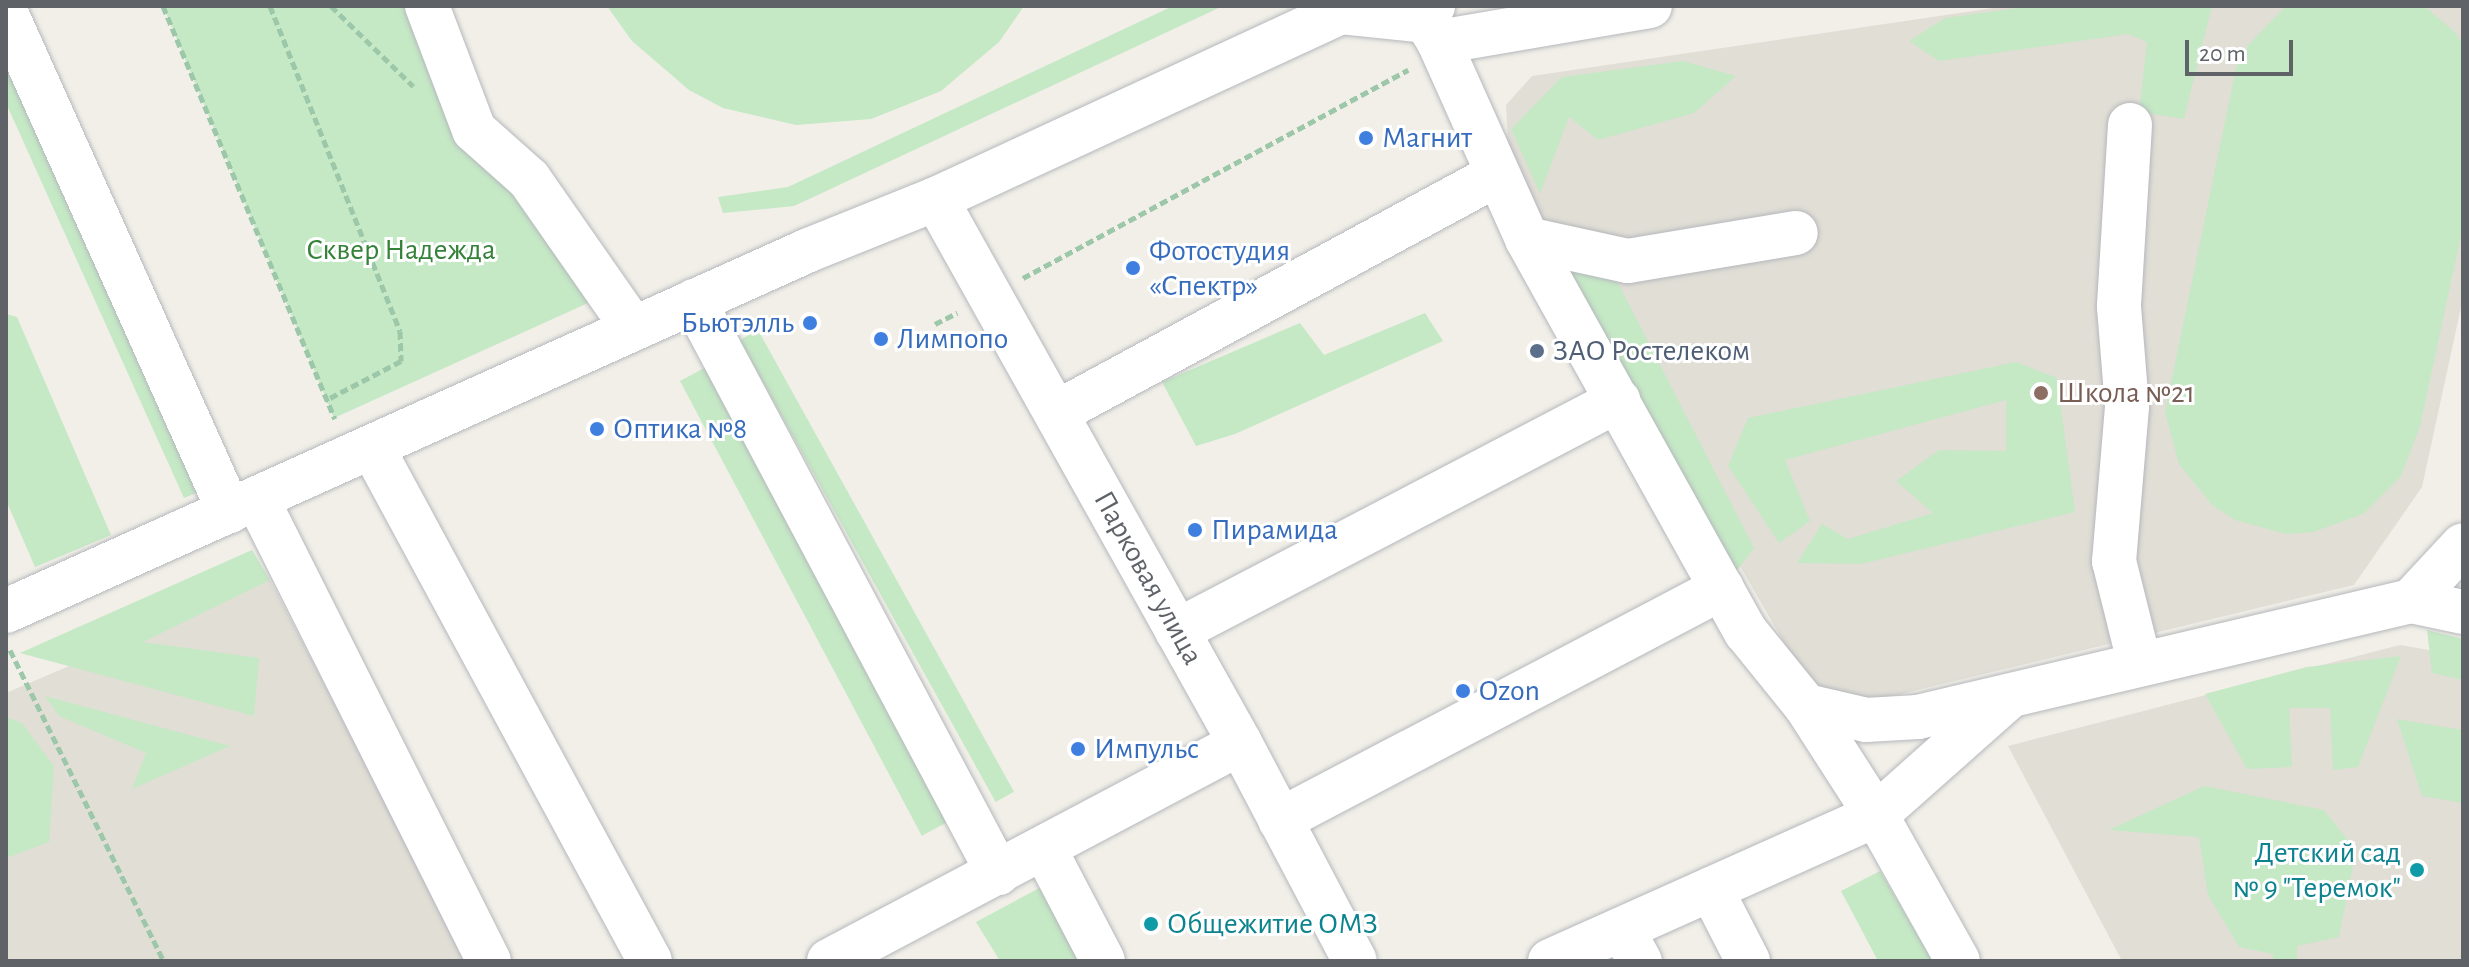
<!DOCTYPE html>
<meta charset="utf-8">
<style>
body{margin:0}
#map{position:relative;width:2469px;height:967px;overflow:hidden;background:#f1efe8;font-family:"Alegreya Sans",sans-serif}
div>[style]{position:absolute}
.education>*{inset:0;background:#e1ded6}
.green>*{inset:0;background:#c5e8c5;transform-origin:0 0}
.path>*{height:5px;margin-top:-2.5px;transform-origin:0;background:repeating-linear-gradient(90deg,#9cc7a9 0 8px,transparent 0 12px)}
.roads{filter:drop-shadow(0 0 2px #b5b8bc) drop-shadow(0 0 2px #b5b8bc)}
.minor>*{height:44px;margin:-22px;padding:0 22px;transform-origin:22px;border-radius:22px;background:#fff}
.dots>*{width:22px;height:22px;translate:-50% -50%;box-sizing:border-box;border:4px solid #fff;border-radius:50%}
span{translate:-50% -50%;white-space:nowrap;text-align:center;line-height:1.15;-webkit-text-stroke:6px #fff;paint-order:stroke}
.shop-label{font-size:30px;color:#366cbe}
.left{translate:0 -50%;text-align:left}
.right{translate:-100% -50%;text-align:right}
.park-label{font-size:30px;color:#348238}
.service-label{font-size:30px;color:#4e5e75}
.education-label{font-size:30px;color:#785e54}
.street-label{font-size:30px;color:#5f6368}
.culture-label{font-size:30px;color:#0d838f}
.frame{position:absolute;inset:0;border:8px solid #5f6368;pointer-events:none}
.scale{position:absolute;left:2185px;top:40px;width:108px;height:36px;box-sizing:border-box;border:4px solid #5f6368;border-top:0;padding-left:10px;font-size:24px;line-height:28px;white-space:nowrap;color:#5f6368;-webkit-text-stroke:6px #fff;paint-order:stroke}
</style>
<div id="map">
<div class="education">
<div style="clip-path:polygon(2007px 6px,2463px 6px,2463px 298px,2422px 487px,2354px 585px,1884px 698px,1816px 698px,1509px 165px,1506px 105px,1532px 76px)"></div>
<div style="clip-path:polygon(270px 580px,469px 961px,6px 961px,6px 693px)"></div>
<div style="clip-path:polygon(2400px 645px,2463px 656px,2463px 961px,2122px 961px,2008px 746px)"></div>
</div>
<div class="green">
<div style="clip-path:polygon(163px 6px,413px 6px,522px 188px,599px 298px,334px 418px)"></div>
<div style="clip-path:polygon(607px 6px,1024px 6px,999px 42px,941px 91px,871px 119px,796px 125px,723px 108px,689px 90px,632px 41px)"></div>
<div style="clip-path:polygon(1173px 6px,1223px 6px,794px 206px,723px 213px,718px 197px,788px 187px)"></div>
<div style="clip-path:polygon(2032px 6px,2212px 6px,2184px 119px,2139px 112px,2147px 42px,2128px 34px,1939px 61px,1909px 41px,1945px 18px)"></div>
<div style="clip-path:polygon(2286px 6px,2424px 6px,2456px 33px,2463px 44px,2463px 226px,2420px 426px,2401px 476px,2363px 514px,2313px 532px,2286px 534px,2235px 520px,2212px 505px,2179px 464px,2165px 412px,2236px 68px,2249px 44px)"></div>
<div style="clip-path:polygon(6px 59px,203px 490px,184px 498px,6px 103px)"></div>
<div style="clip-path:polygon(1683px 61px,1736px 76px,1694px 113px,1598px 140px,1569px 117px,1540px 194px,1511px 129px,1562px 77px)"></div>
<div style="clip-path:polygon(1565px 261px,1618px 283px,1754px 548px,1736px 572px)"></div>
<div style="clip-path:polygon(1425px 313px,1443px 341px,1235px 434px,1196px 446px,1162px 382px,1300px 323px,1324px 355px)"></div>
<div style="clip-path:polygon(6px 314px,17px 317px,111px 535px,35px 567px,6px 500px)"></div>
<div style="left:758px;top:330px;width:528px;height:21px;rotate:61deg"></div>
<div style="clip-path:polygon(2016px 362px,2057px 378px,2075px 512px,1861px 564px,1797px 563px,1822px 524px,1848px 539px,1933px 513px,1896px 481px,1939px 450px,2006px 451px,2006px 400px,1785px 460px,1810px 521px,1779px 543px,1728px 466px,1748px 418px)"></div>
<div style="left:710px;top:365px;width:515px;height:34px;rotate:62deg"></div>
<div style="clip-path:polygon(252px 550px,270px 580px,143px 642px,259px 658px,254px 716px,20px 653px)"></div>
<div style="clip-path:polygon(2427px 630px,2463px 639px,2463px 680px,2432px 673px)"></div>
<div style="clip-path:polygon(2401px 656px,2358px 767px,2333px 770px,2330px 708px,2289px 708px,2292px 767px,2247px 769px,2205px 694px,2307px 667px)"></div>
<div style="clip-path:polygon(45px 696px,230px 746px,132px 789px,146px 753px,59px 716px)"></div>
<div style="clip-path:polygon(6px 717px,22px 723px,54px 766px,49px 842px,6px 858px)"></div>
<div style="clip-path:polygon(2397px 719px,2463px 730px,2463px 803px,2422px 796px)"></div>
<div style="clip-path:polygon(2204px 786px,2324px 810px,2356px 850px,2339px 937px,2297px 946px,2297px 961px,2272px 961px,2273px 954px,2239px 947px,2208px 895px,2199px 837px,2109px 830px)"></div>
<div style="clip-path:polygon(1880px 871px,1933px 961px,1878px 961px,1841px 891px)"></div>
<div style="clip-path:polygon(1041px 887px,1079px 961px,1000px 961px,976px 922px)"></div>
</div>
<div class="path">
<div style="left:163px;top:6px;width:447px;rotate:67.4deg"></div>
<div style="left:270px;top:6px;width:350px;rotate:68.2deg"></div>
<div style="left:400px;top:331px;width:30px;rotate:88deg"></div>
<div style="left:401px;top:361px;width:85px;rotate:152.5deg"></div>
<div style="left:331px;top:6px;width:115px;rotate:44.3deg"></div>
<div style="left:1023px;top:278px;width:438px;rotate:-28.4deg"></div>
<div style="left:935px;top:324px;width:25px;rotate:-27deg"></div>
<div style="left:10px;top:650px;width:347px;rotate:63.7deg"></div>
</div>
<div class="roads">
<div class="minor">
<div style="left:427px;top:6px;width:133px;rotate:69.2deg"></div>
<div style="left:474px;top:130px;width:74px;rotate:41.7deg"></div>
<div style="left:529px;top:179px;width:182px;rotate:55.1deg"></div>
<div style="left:6px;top:13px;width:546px;rotate:65.88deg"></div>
<div style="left:1426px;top:21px;width:25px;rotate:58deg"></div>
<div style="left:1439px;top:42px;width:214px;rotate:-9.7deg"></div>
<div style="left:1439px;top:42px;width:216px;rotate:65.9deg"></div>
<div style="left:1527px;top:239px;width:450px;rotate:60.9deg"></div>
<div style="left:1746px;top:632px;width:95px;rotate:51deg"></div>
<div style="left:1806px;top:706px;width:130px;rotate:57.3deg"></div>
<div style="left:1876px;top:815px;width:167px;rotate:60.7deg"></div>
<div style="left:2130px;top:125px;width:182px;rotate:93.5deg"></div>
<div style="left:2119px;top:307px;width:100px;rotate:85.4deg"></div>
<div style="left:2127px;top:407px;width:155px;rotate:94.8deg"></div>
<div style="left:2114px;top:561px;width:103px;rotate:76deg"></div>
<div style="left:936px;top:199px;width:623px;rotate:60.8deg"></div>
<div style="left:1240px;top:743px;width:246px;rotate:62.2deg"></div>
<div style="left:1527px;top:239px;width:103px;rotate:12.3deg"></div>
<div style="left:1628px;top:261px;width:170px;rotate:-9.5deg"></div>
<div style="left:694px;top:301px;width:648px;rotate:62.01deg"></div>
<div style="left:1056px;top:413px;width:502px;rotate:-28.4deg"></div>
<div style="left:372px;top:447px;width:584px;rotate:61.59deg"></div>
<div style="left:257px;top:499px;width:517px;rotate:63.34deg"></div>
<div style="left:2411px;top:601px;width:53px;rotate:11.9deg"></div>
<div style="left:6px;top:611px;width:880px;rotate:-24.21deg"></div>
<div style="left:809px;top:250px;width:137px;rotate:-21.9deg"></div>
<div style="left:936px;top:199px;width:446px;rotate:-24.8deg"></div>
<div style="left:1341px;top:12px;width:85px;rotate:6deg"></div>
<div style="left:1426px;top:21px;width:17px;rotate:-65deg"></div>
<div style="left:1177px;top:631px;width:498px;rotate:-27.6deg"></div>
<div style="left:1806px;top:706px;width:62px;rotate:13.1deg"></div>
<div style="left:1866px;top:720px;width:52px;rotate:-3.3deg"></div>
<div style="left:1918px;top:717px;width:506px;rotate:-13.24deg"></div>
<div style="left:2411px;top:601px;width:76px;rotate:-47.1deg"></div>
<div style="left:1280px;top:820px;width:499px;rotate:-27.7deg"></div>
<div style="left:1044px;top:848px;width:127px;rotate:62.4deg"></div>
<div style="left:1711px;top:889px;width:81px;rotate:62.8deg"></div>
<div style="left:1622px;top:929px;width:37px;rotate:61deg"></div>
<div style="left:829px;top:961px;width:465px;rotate:-27.9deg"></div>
<div style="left:1550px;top:961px;width:357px;rotate:-24.1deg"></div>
<div style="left:1876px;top:815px;width:176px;rotate:-41.6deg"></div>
</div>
</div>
<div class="dots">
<div style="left:1366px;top:138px;background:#3f7fe0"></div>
<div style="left:1133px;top:268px;background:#3f7fe0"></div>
<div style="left:810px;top:323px;background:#3f7fe0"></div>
<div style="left:881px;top:339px;background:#3f7fe0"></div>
<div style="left:1537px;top:351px;background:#5c6f8a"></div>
<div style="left:2041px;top:393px;background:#8d6e63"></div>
<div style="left:597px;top:429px;background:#3f7fe0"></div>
<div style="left:1195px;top:530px;background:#3f7fe0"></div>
<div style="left:1463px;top:691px;background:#3f7fe0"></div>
<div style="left:1078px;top:749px;background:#3f7fe0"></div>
<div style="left:2417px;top:870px;background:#0f9aa8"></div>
<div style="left:1151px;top:924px;background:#0f9aa8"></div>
</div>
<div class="shop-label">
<span class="left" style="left:1382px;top:138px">Магнит</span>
<span class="left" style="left:1149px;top:268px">Фотостудия<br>«Спектр»</span>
<span class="right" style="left:794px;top:323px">Бьютэлль</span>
<span class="left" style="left:897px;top:339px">Лимпопо</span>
<span class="left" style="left:613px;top:429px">Оптика №8</span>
<span class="left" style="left:1211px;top:530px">Пирамида</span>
<span class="left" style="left:1479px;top:691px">Ozon</span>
<span class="left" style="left:1094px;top:749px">Импульс</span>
</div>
<div class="park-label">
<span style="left:401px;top:250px">Сквер Надежда</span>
</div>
<div class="service-label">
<span class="left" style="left:1553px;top:351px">ЗАО Ростелеком</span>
</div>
<div class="education-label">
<span class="left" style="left:2057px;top:393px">Школа №21</span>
</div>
<div class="street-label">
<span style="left:1148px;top:578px;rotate:61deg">Парковая улица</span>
</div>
<div class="culture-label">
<span class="right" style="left:2401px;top:870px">Детский сад<br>№ 9 "Теремок"</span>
<span class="left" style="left:1167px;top:924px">Общежитие ОМЗ</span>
</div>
<div class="frame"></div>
<div class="scale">20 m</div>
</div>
